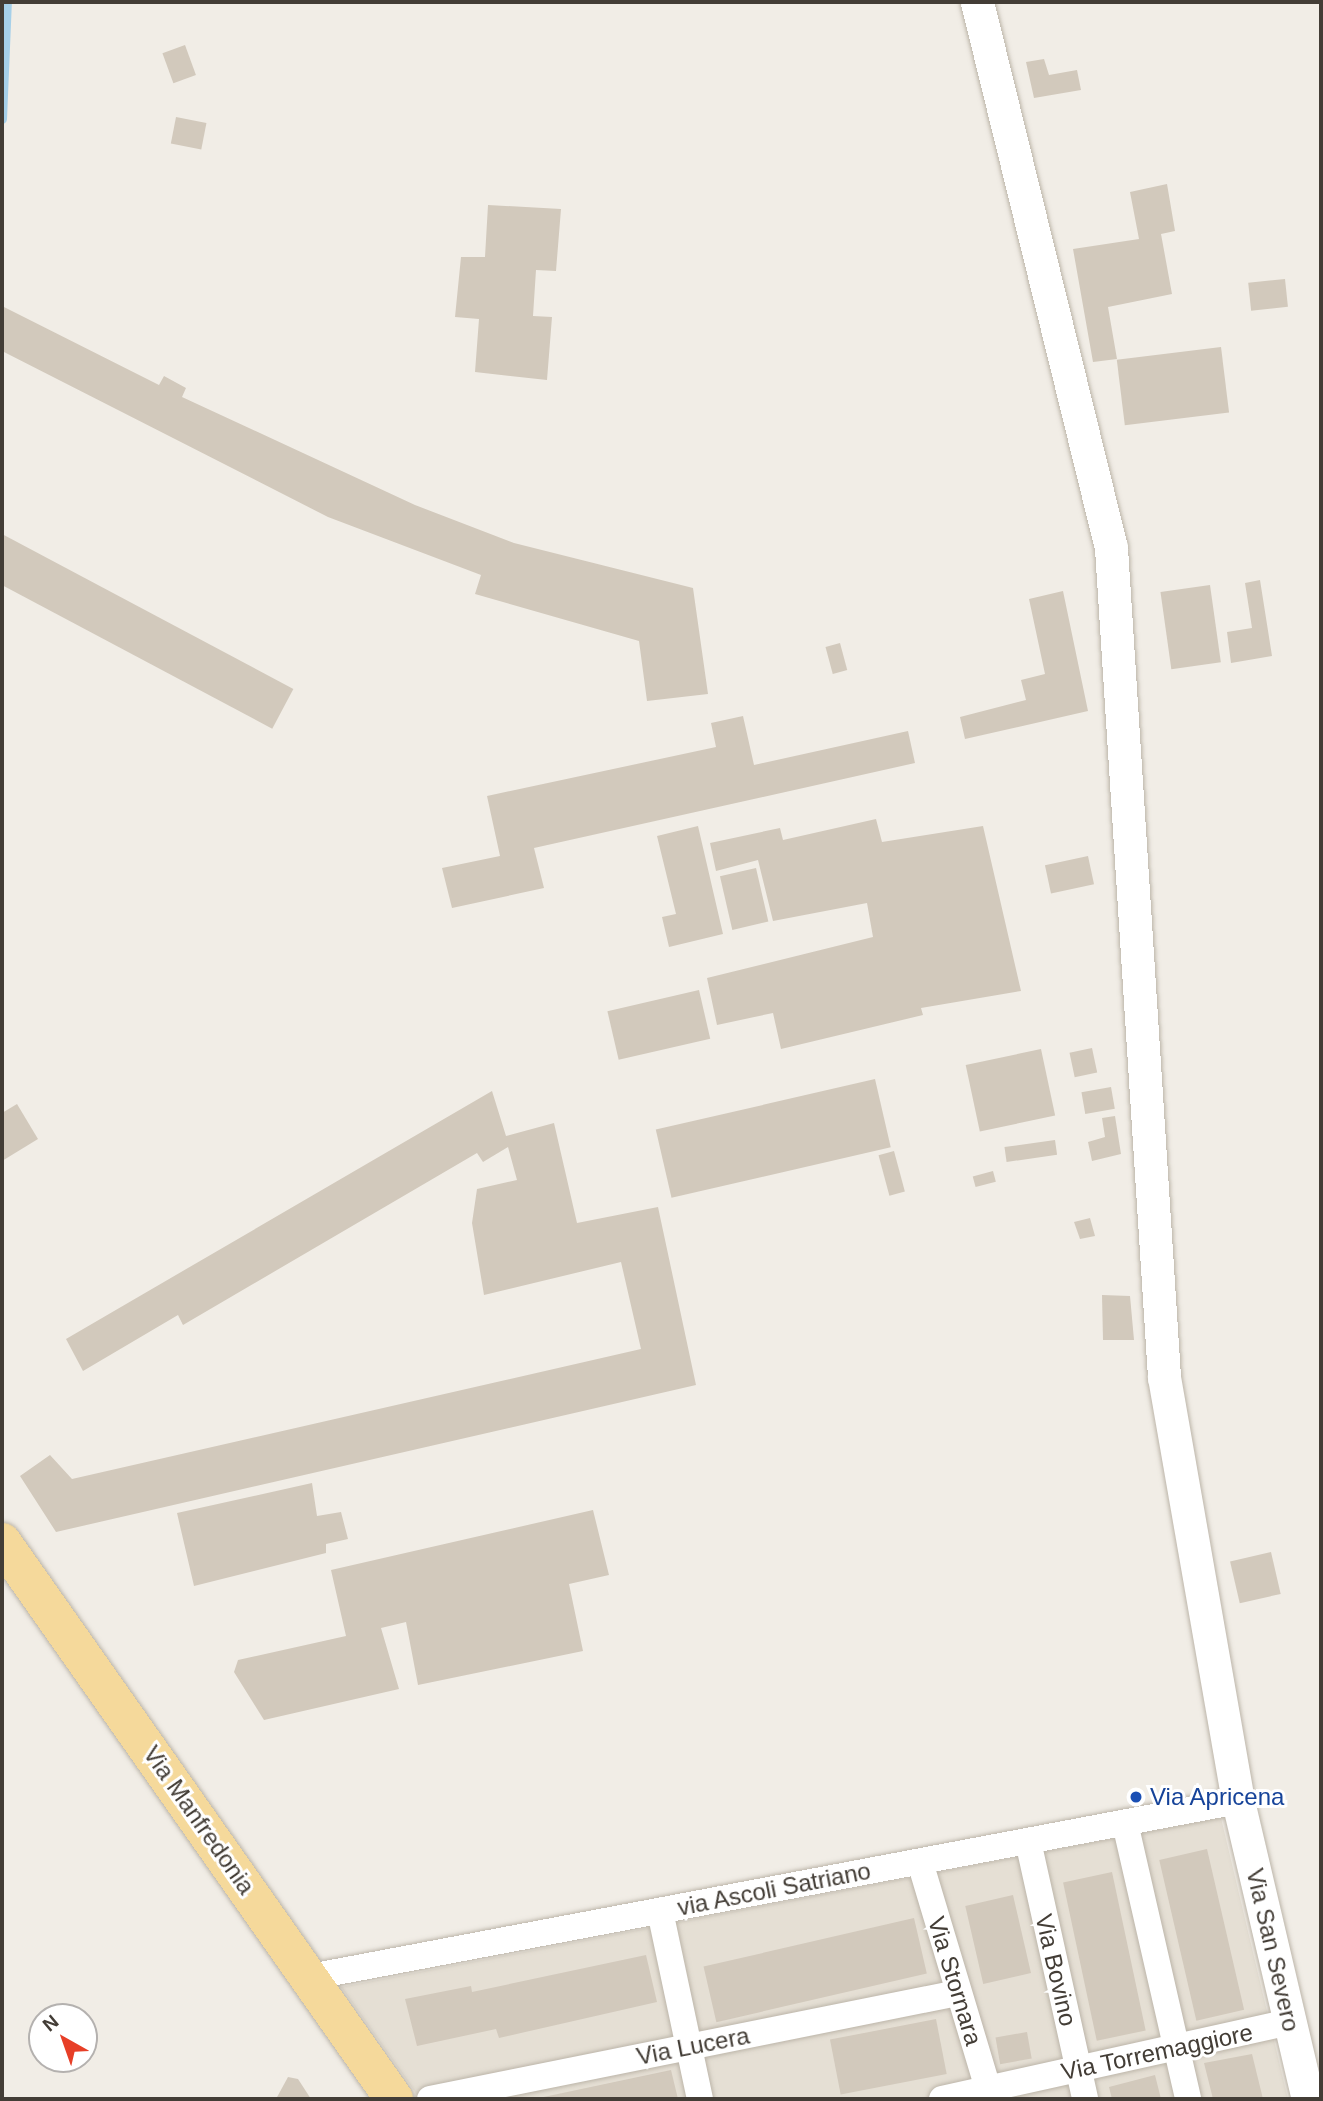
<!DOCTYPE html>
<style>
body{margin:0}
#map{position:relative;width:1323px;height:2101px;overflow:hidden;background:#f1ede6;font-family:Helvetica,sans-serif}
div>[style]{position:absolute}
.residential>*{inset:0;background:#e5dfd4}
.stream>*{height:10px;margin:-5px;padding:0 5px;transform-origin:5px;border-radius:5px;background:#a6d0e9}
.building>*{inset:0;background:#d2c9bc;transform-origin:0 0}
.roads{filter:drop-shadow(0 0 2px #bcb5a9) drop-shadow(0 0 2px #bcb5a9)}
.minor>*{height:26px;margin:-13px;padding:0 13px;transform-origin:13px;border-radius:13px;background:#fff}
.tertiary>*{height:33px;margin:-16.5px;padding:0 16.5px;transform-origin:16.5px;border-radius:16.5px;background:#fff}
.primary>*{height:38px;margin:-19px;padding:0 19px;transform-origin:19px;border-radius:19px;background:#f5d99b}
.dots>*{width:19px;height:19px;translate:-50% -50%;box-sizing:border-box;border:4px solid #fff;border-radius:50%}
span{translate:-50% -50%;white-space:nowrap;text-align:center;line-height:1.15;-webkit-text-stroke:6px #fff;paint-order:stroke}
.transit-label{font-size:24px;color:#164399}
.left{translate:0 -50%;text-align:left}
.street-label{font-size:24px;color:#433d36}
.frame{position:absolute;inset:0;border:4px solid #433d36;pointer-events:none}
.north{position:absolute;left:28px;top:2003px;width:70px;height:70px;box-sizing:border-box;background:#fff;border:2px solid #b4b1af;border-radius:50%;rotate:320deg;font-size:19px;font-weight:700;line-height:28px;text-align:center;color:#433d36}
.north::after{content:'';display:block;margin:auto;width:24px;height:32px;background:#e73f27;clip-path:polygon(50% 0,100% 100%,50% 72%,0 100%)}
</style>
<div id="map">
<div class="residential">
<div style="clip-path:polygon(1221px 1818px,1288px 2099px,420px 2099px,341px 1987px)"></div>
</div>
<div class="stream">
<div style="left:2px;top:119px;width:117px;rotate:-87.6deg"></div>
</div>
<div class="building">
<div style="left:185px;top:45px;width:32px;height:24px;rotate:70deg"></div>
<div style="clip-path:polygon(1044px 59px,1049px 75px,1077px 70px,1081px 90px,1034px 98px,1026px 62px)"></div>
<div style="left:176px;top:117px;width:31px;height:27px;rotate:11deg"></div>
<div style="clip-path:polygon(1167px 184px,1175px 231px,1161px 234px,1172px 294px,1108px 307px,1117px 359px,1093px 362px,1073px 249px,1139px 239px,1130px 192px)"></div>
<div style="clip-path:polygon(488px 205px,561px 209px,556px 271px,536px 270px,533px 316px,552px 317px,547px 380px,475px 372px,479px 319px,455px 317px,461px 257px,485px 257px)"></div>
<div style="left:1285px;top:279px;width:28px;height:37px;rotate:84deg"></div>
<div style="clip-path:polygon(2px 306px,159px 385px,164px 376px,186px 388px,182px 397px,415px 505px,514px 543px,693px 588px,708px 694px,647px 701px,639px 641px,475px 594px,481px 575px,328px 517px,2px 351px)"></div>
<div style="left:1221px;top:347px;width:66px;height:105px;rotate:83deg"></div>
<div style="left:2px;top:534px;width:330px;height:45px;rotate:28deg"></div>
<div style="clip-path:polygon(1260px 580px,1272px 656px,1231px 663px,1227px 632px,1252px 628px,1245px 583px)"></div>
<div style="left:1210px;top:585px;width:78px;height:50px;rotate:82deg"></div>
<div style="clip-path:polygon(1063px 591px,1088px 711px,965px 739px,960px 717px,1026px 700px,1021px 680px,1045px 674px,1029px 599px)"></div>
<div style="left:840px;top:643px;width:28px;height:15px;rotate:75deg"></div>
<div style="clip-path:polygon(743px 716px,754px 765px,908px 731px,915px 763px,534px 848px,544px 888px,452px 908px,442px 868px,500px 856px,487px 796px,716px 747px,711px 723px)"></div>
<div style="clip-path:polygon(876px 819px,882px 842px,983px 826px,1021px 991px,921px 1008px,923px 1015px,781px 1049px,773px 1013px,717px 1025px,707px 978px,873px 937px,867px 903px,773px 921px,758px 860px,716px 871px,710px 843px,780px 828px,783px 840px)"></div>
<div style="clip-path:polygon(698px 826px,723px 934px,669px 947px,662px 917px,676px 914px,657px 836px)"></div>
<div style="left:1088px;top:856px;width:29px;height:44px;rotate:78deg"></div>
<div style="left:756px;top:868px;width:55px;height:37px;rotate:77deg"></div>
<div style="left:699px;top:990px;width:50px;height:94px;rotate:77deg"></div>
<div style="left:1092px;top:1048px;width:25px;height:23px;rotate:78deg"></div>
<div style="left:1041px;top:1049px;width:68px;height:77px;rotate:78deg"></div>
<div style="left:875px;top:1079px;width:70px;height:225px;rotate:77deg"></div>
<div style="left:1111px;top:1087px;width:22px;height:30px;rotate:80deg"></div>
<div style="clip-path:polygon(492px 1091px,506px 1136px,554px 1123px,577px 1223px,658px 1207px,696px 1385px,56px 1532px,20px 1476px,50px 1455px,72px 1479px,641px 1349px,621px 1262px,484px 1295px,472px 1223px,477px 1189px,517px 1180px,508px 1147px,483px 1162px,477px 1153px,183px 1325px,178px 1315px,83px 1371px,66px 1339px)"></div>
<div style="clip-path:polygon(17px 1104px,38px 1139px,2px 1161px,2px 1113px)"></div>
<div style="clip-path:polygon(1115px 1116px,1121px 1154px,1092px 1161px,1088px 1142px,1105px 1137px,1102px 1118px)"></div>
<div style="left:1055px;top:1140px;width:15px;height:51px;rotate:82deg"></div>
<div style="left:894px;top:1151px;width:42px;height:16px;rotate:75deg"></div>
<div style="left:993px;top:1171px;width:11px;height:21px;rotate:75deg"></div>
<div style="clip-path:polygon(1090px 1218px,1095px 1236px,1080px 1239px,1074px 1222px)"></div>
<div style="clip-path:polygon(1102px 1295px,1130px 1296px,1134px 1340px,1103px 1340px)"></div>
<div style="clip-path:polygon(312px 1483px,317px 1516px,341px 1512px,348px 1539px,326px 1544px,326px 1553px,194px 1586px,177px 1513px)"></div>
<div style="clip-path:polygon(593px 1510px,609px 1575px,569px 1584px,583px 1651px,418px 1685px,406px 1622px,381px 1628px,399px 1689px,264px 1720px,234px 1672px,238px 1660px,346px 1636px,331px 1570px)"></div>
<div style="left:1271px;top:1552px;width:43px;height:42px;rotate:77deg"></div>
<div style="left:1207px;top:1849px;width:165px;height:49px;rotate:77deg"></div>
<div style="left:1112px;top:1872px;width:162px;height:50px;rotate:78deg"></div>
<div style="left:1013px;top:1895px;width:80px;height:49px;rotate:77deg"></div>
<div style="left:914px;top:1918px;width:57px;height:216px;rotate:77deg"></div>
<div style="clip-path:polygon(646px 1955px,657px 2002px,499px 2038px,496px 2029px,417px 2046px,405px 1999px,471px 1986px,472px 1992px)"></div>
<div style="left:936px;top:2019px;width:56px;height:108px;rotate:79deg"></div>
<div style="left:1027px;top:2032px;width:27px;height:32px;rotate:80deg"></div>
<div style="clip-path:polygon(1252px 2054px,1263px 2099px,1213px 2099px,1204px 2063px)"></div>
<div style="clip-path:polygon(671px 2070px,678px 2099px,540px 2099px,539px 2098px)"></div>
<div style="clip-path:polygon(1155px 2075px,1161px 2099px,1112px 2099px,1109px 2087px)"></div>
<div style="clip-path:polygon(288px 2077px,298px 2079px,311px 2099px,276px 2099px)"></div>
</div>
<div class="roads">
<div class="minor">
<div style="left:1125px;top:1823px;width:283px;rotate:77.1deg"></div>
<div style="left:1028px;top:1841px;width:264px;rotate:77.5deg"></div>
<div style="left:920px;top:1862px;width:247px;rotate:73.3deg"></div>
<div style="left:660px;top:1911px;width:192px;rotate:78deg"></div>
<div style="left:310px;top:1977px;width:945px;rotate:-10.74deg"></div>
<div style="left:430px;top:2099px;width:538px;rotate:-11.37deg"></div>
<div style="left:942px;top:2099px;width:356px;rotate:-12.5deg"></div>
</div>
<div class="tertiary">
<div style="left:977px;top:2px;width:562px;rotate:76.21deg"></div>
<div style="left:1111px;top:548px;width:831px;rotate:86.34deg"></div>
<div style="left:1164px;top:1377px;width:430px;rotate:80.1deg"></div>
<div style="left:1238px;top:1801px;width:306px;rotate:76.8deg"></div>
</div>
<div class="primary">
<div style="left:2px;top:1542px;width:681px;rotate:54.86deg"></div>
</div>
</div>
<div class="dots">
<div style="left:1136px;top:1797px;background:#1a4fb4"></div>
</div>
<div class="transit-label">
<span class="left" style="left:1150px;top:1797px">Via Apricena</span>
</div>
<div class="street-label">
<span style="left:199px;top:1820px;rotate:55deg">Via Manfredonia</span>
<span style="left:774px;top:1889px;rotate:-11deg">via Ascoli Satriano</span>
<span style="left:1273px;top:1950px;rotate:77deg">Via San Severo</span>
<span style="left:1056px;top:1970px;rotate:77deg">Via Bovino</span>
<span style="left:955px;top:1981px;rotate:73deg">Via Stornara</span>
<span style="left:693px;top:2046px;rotate:-11deg">Via Lucera</span>
<span style="left:1157px;top:2052px;rotate:-12deg">Via Torremaggiore</span>
</div>
<div class="frame"></div>
<div class="north">N</div>
</div>
